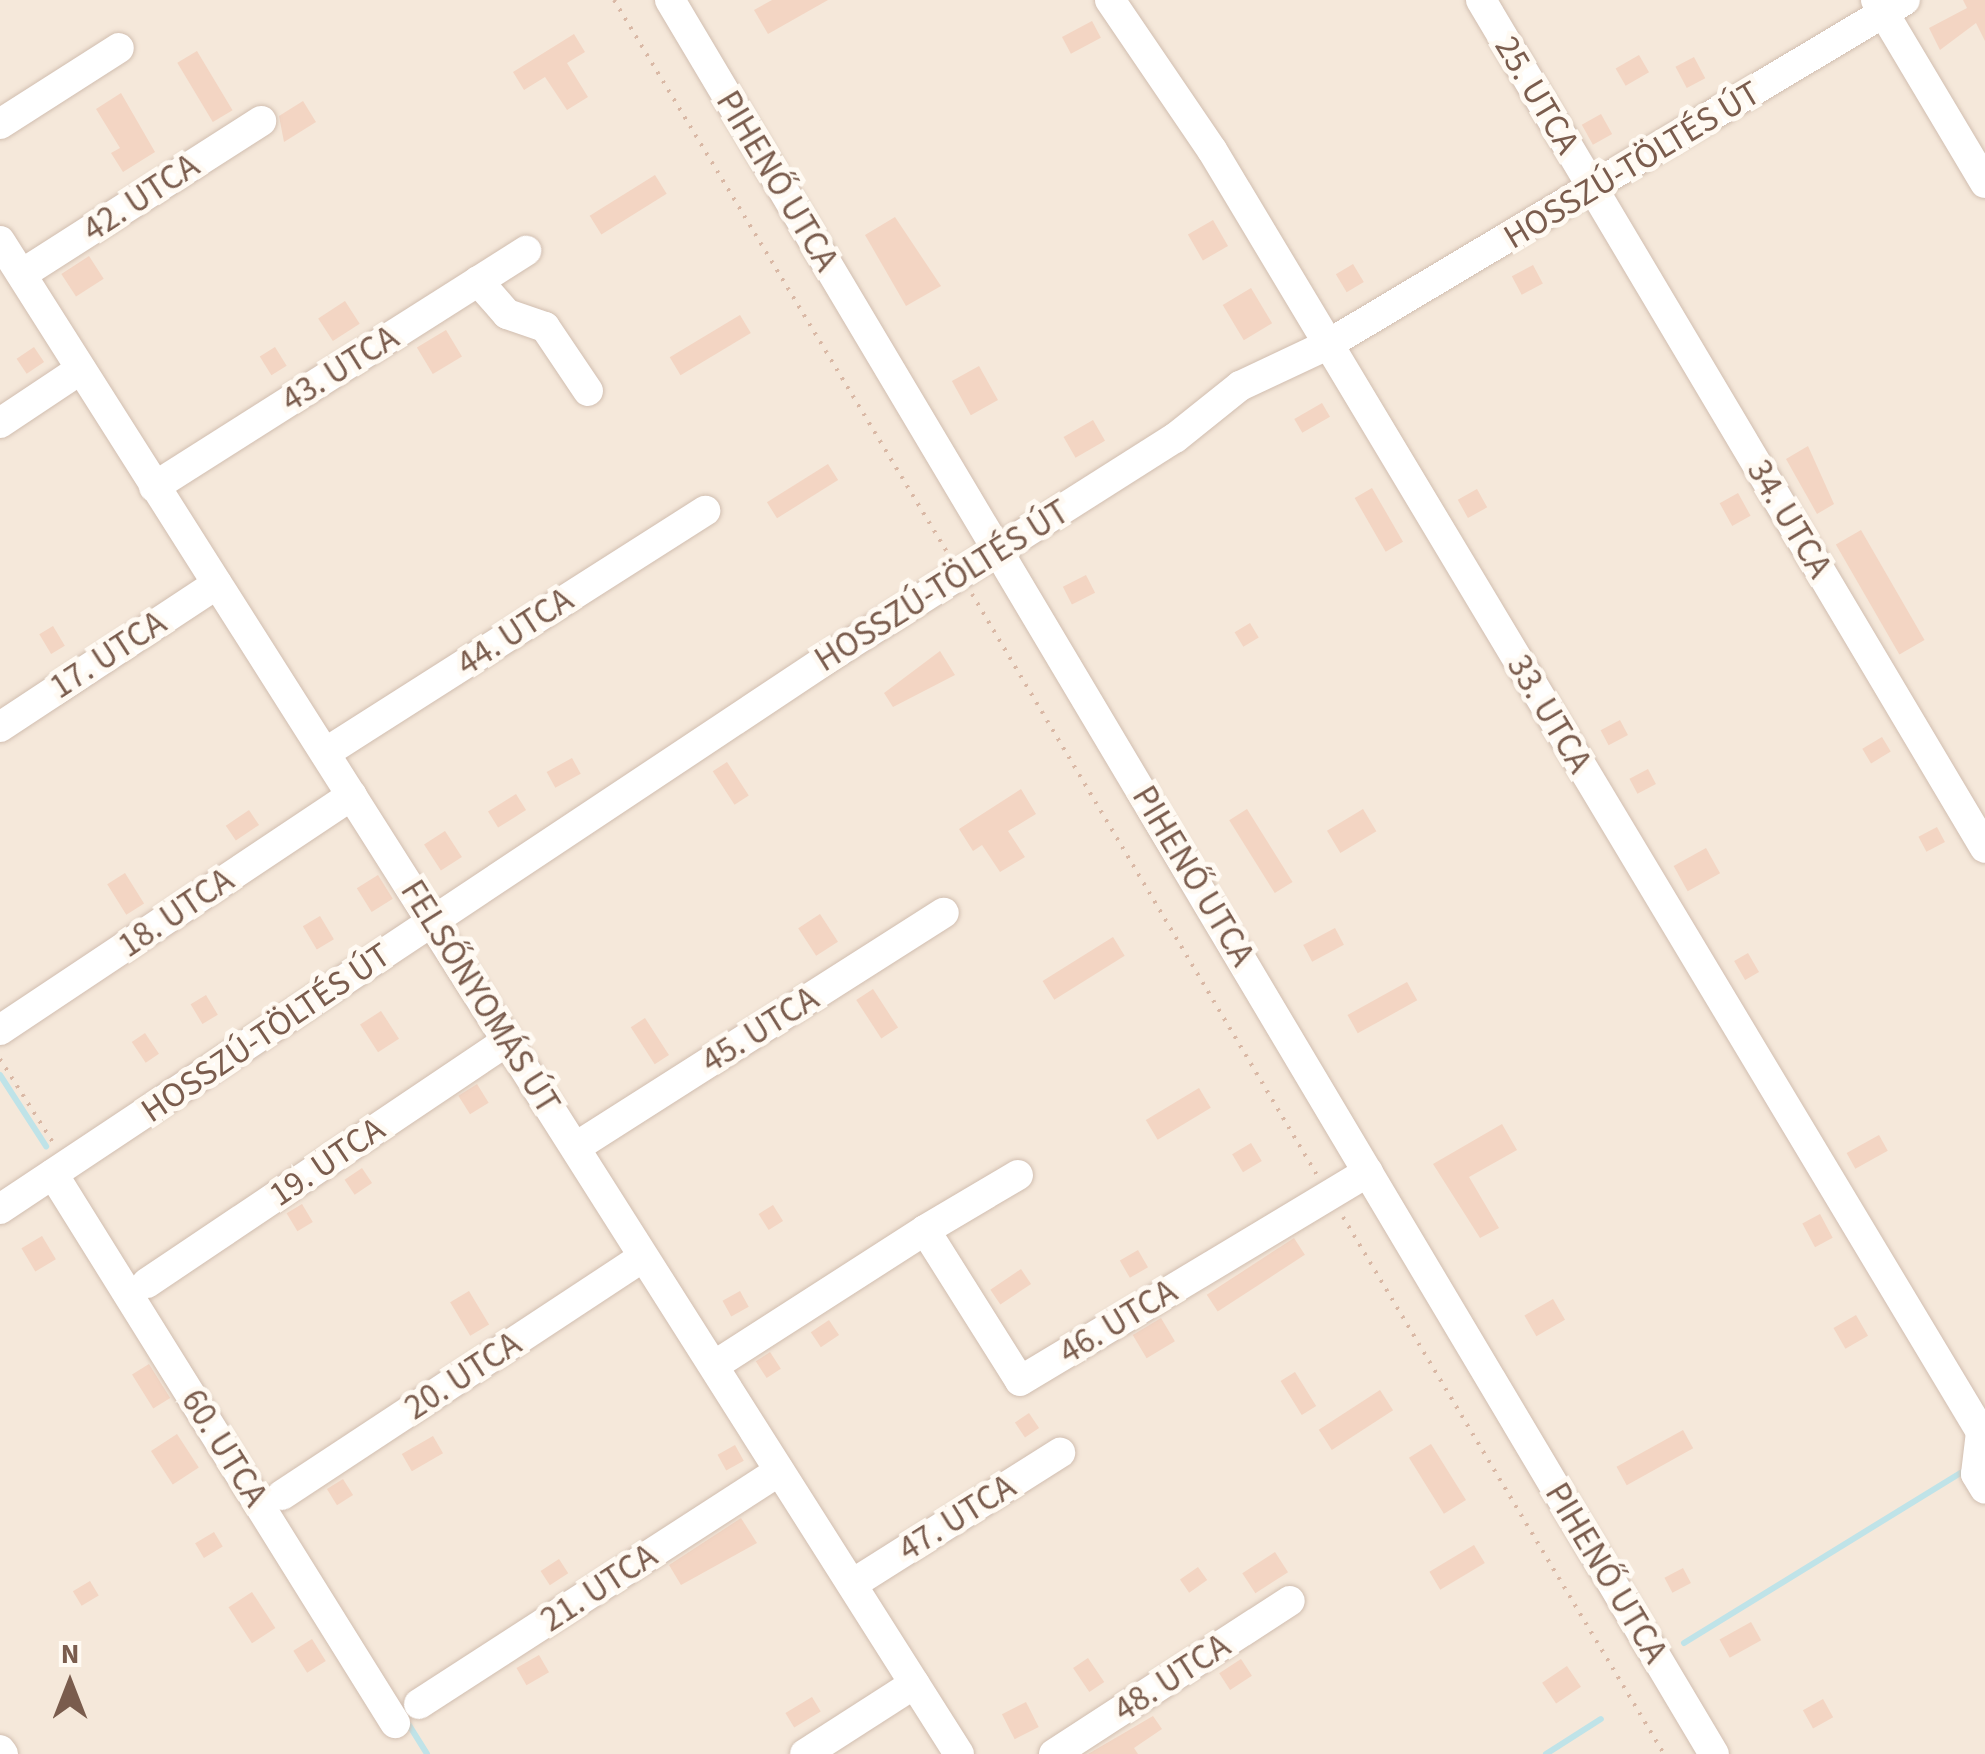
<!DOCTYPE html>
<meta charset="utf-8">
<style>
body{margin:0}
#map{position:relative;width:1985px;height:1754px;overflow:hidden;background:#fdf6ec;font-family:"Source Sans 3",sans-serif}
div>[style]{position:absolute}
.residential>*{inset:0;background:#f5e8da;transform-origin:0 0}
.stream>*{height:6px;margin:-3px;padding:0 3px;transform-origin:3px;border-radius:3px;background:#bfe3e8}
.building>*{inset:0;background:#f3d5c3;transform-origin:0 0}
.path>*{height:4px;margin-top:-2px;transform-origin:0;background:repeating-linear-gradient(90deg,#d9b8a5 0 2.5px,transparent 0 10.5px)}
.roads{filter:drop-shadow(0 0 2px #d1beb0) drop-shadow(0 0 2px #d1beb0)}
.minor>*{height:30px;margin:-15px;padding:0 15px;transform-origin:15px;border-radius:15px;background:#fff}
span{translate:-50% -50%;white-space:nowrap;text-align:center;line-height:1.15;-webkit-text-stroke:10px #fffaf3;paint-order:stroke}
.street-label{font-size:35px;color:#7a5c4d}
.north{position:absolute;left:20px;top:1634px;width:100px;height:100px;-webkit-text-stroke:8px #fffaf3;paint-order:stroke;rotate:0deg;font-size:28px;font-weight:700;line-height:40px;text-align:center;color:#7a5c4d}
.north::after{content:'';display:block;margin:auto;width:35px;height:45px;background:#7a5c4d;clip-path:polygon(50% 0,100% 100%,50% 72%,0 100%)}
</style>
<div id="map">
<div class="residential">
<div style="left:0;top:0;width:1985px;height:1754px"></div>
</div>
<div class="stream">
<div style="left:0;top:1075px;width:85px;rotate:57.1deg"></div>
<div style="left:1684px;top:1643px;width:326px;rotate:-31.6deg"></div>
<div style="left:409px;top:1725px;width:34px;rotate:58deg"></div>
<div style="left:1546px;top:1754px;width:65px;rotate:-32.5deg"></div>
</div>
<div class="building">
<div style="clip-path:polygon(772px 0,828px 0,768px 34px,754px 10px)"></div>
<div style="clip-path:polygon(1963px 0,1985px 0,1985px 41px,1976px 23px,1940px 50px,1929px 28px,1967px 8px)"></div>
<div style="left:1092px;top:21px;width:19px;height:34px;rotate:62deg"></div>
<div style="clip-path:polygon(574px 34px,585px 52px,567px 63px,588px 97px,567px 110px,545px 77px,524px 90px,513px 72px)"></div>
<div style="left:197px;top:51px;width:69px;height:23px;rotate:59deg"></div>
<div style="left:1639px;top:55px;width:20px;height:27px;rotate:60deg"></div>
<div style="left:1694px;top:57px;width:24px;height:21px;rotate:62deg"></div>
<div style="clip-path:polygon(121px 93px,155px 152px,123px 172px,111px 153px,120px 148px,96px 109px)"></div>
<div style="clip-path:polygon(303px 101px,316px 122px,284px 142px,279px 116px)"></div>
<div style="left:1601px;top:114px;width:23px;height:22px;rotate:61deg"></div>
<div style="left:655px;top:175px;width:22px;height:77px;rotate:58deg"></div>
<div style="clip-path:polygon(895px 217px,941px 286px,906px 306px,865px 235px)"></div>
<div style="left:1213px;top:220px;width:30px;height:29px;rotate:60deg"></div>
<div style="left:89px;top:256px;width:27px;height:33px;rotate:57deg"></div>
<div style="left:1353px;top:264px;width:21px;height:20px;rotate:59deg"></div>
<div style="left:1533px;top:265px;width:21px;height:24px;rotate:62deg"></div>
<div style="left:1251px;top:288px;width:41px;height:33px;rotate:59deg"></div>
<div style="left:345px;top:301px;width:27px;height:32px;rotate:57deg"></div>
<div style="left:740px;top:315px;width:21px;height:82px;rotate:59deg"></div>
<div style="left:446px;top:330px;width:31px;height:34px;rotate:59deg"></div>
<div style="left:34px;top:347px;width:18px;height:21px;rotate:56deg"></div>
<div style="left:275px;top:347px;width:22px;height:18px;rotate:58deg"></div>
<div style="left:979px;top:366px;width:39px;height:31px;rotate:61deg"></div>
<div style="left:1322px;top:403px;width:16px;height:32px;rotate:60deg"></div>
<div style="left:1093px;top:420px;width:24px;height:34px;rotate:60deg"></div>
<div style="clip-path:polygon(1808px 446px,1834px 504px,1817px 514px,1786px 459px)"></div>
<div style="left:828px;top:464px;width:19px;height:72px;rotate:58deg"></div>
<div style="left:1372px;top:488px;width:62px;height:20px;rotate:60deg"></div>
<div style="left:1477px;top:489px;width:21px;height:22px;rotate:61deg"></div>
<div style="left:1738px;top:493px;width:26px;height:21px;rotate:61deg"></div>
<div style="left:1861px;top:530px;width:127px;height:29px;rotate:60deg"></div>
<div style="left:1086px;top:575px;width:20px;height:26px;rotate:63deg"></div>
<div style="left:1250px;top:623px;width:17px;height:18px;rotate:59deg"></div>
<div style="left:53px;top:626px;width:23px;height:16px;rotate:59deg"></div>
<div style="clip-path:polygon(940px 651px,955px 675px,893px 707px,884px 693px)"></div>
<div style="left:1620px;top:720px;width:17px;height:22px;rotate:62deg"></div>
<div style="left:1882px;top:737px;width:17px;height:23px;rotate:59deg"></div>
<div style="left:572px;top:758px;width:18px;height:29px;rotate:61deg"></div>
<div style="left:727px;top:762px;width:40px;height:17px;rotate:57deg"></div>
<div style="left:1648px;top:769px;width:17px;height:21px;rotate:62deg"></div>
<div style="clip-path:polygon(1021px 789px,1036px 814px,1008px 831px,1025px 857px,1000px 872px,982px 845px,973px 851px,959px 829px)"></div>
<div style="left:516px;top:794px;width:19px;height:33px;rotate:58deg"></div>
<div style="left:1247px;top:809px;width:86px;height:21px;rotate:58deg"></div>
<div style="left:1363px;top:809px;width:26px;height:42px;rotate:59deg"></div>
<div style="left:249px;top:810px;width:18px;height:28px;rotate:56deg"></div>
<div style="left:1937px;top:827px;width:17px;height:21px;rotate:62deg"></div>
<div style="left:445px;top:831px;width:31px;height:25px;rotate:57deg"></div>
<div style="left:1706px;top:848px;width:29px;height:37px;rotate:61deg"></div>
<div style="left:125px;top:873px;width:36px;height:21px;rotate:58deg"></div>
<div style="left:378px;top:875px;width:28px;height:25px;rotate:58deg"></div>
<div style="left:820px;top:914px;width:33px;height:26px;rotate:57deg"></div>
<div style="left:320px;top:916px;width:27px;height:20px;rotate:59deg"></div>
<div style="left:1335px;top:928px;width:19px;height:36px;rotate:62deg"></div>
<div style="left:1113px;top:937px;width:22px;height:83px;rotate:58deg"></div>
<div style="left:1748px;top:953px;width:22px;height:16px;rotate:60deg"></div>
<div style="left:1407px;top:982px;width:21px;height:68px;rotate:61deg"></div>
<div style="left:873px;top:989px;width:46px;height:20px;rotate:57deg"></div>
<div style="left:206px;top:995px;width:23px;height:18px;rotate:59deg"></div>
<div style="left:381px;top:1011px;width:33px;height:25px;rotate:57deg"></div>
<div style="left:645px;top:1018px;width:44px;height:17px;rotate:57deg"></div>
<div style="left:145px;top:1033px;width:25px;height:16px;rotate:56deg"></div>
<div style="left:477px;top:1084px;width:22px;height:22px;rotate:58deg"></div>
<div style="left:1199px;top:1088px;width:23px;height:62px;rotate:59deg"></div>
<div style="clip-path:polygon(1502px 1124px,1517px 1150px,1469px 1177px,1499px 1228px,1480px 1238px,1433px 1164px)"></div>
<div style="left:1879px;top:1135px;width:18px;height:37px;rotate:61deg"></div>
<div style="left:1251px;top:1143px;width:21px;height:22px;rotate:59deg"></div>
<div style="left:362px;top:1168px;width:18px;height:21px;rotate:56deg"></div>
<div style="left:302px;top:1204px;width:21px;height:18px;rotate:59deg"></div>
<div style="left:773px;top:1205px;width:19px;height:17px;rotate:58deg"></div>
<div style="left:1820px;top:1214px;width:27px;height:20px;rotate:62deg"></div>
<div style="left:42px;top:1236px;width:27px;height:24px;rotate:59deg"></div>
<div style="left:1294px;top:1238px;width:20px;height:104px;rotate:57deg"></div>
<div style="left:1138px;top:1250px;width:20px;height:21px;rotate:60deg"></div>
<div style="left:1021px;top:1269px;width:18px;height:37px;rotate:56deg"></div>
<div style="left:469px;top:1291px;width:39px;height:22px;rotate:59deg"></div>
<div style="left:740px;top:1291px;width:18px;height:20px;rotate:61deg"></div>
<div style="left:1553px;top:1299px;width:24px;height:33px;rotate:60deg"></div>
<div style="left:1856px;top:1315px;width:24px;height:26px;rotate:60deg"></div>
<div style="left:1161px;top:1318px;width:27px;height:33px;rotate:59deg"></div>
<div style="left:829px;top:1320px;width:18px;height:22px;rotate:56deg"></div>
<div style="left:770px;top:1352px;width:20px;height:17px;rotate:57deg"></div>
<div style="left:149px;top:1364px;width:40px;height:20px;rotate:58deg"></div>
<div style="left:1295px;top:1372px;width:40px;height:17px;rotate:58deg"></div>
<div style="left:1380px;top:1390px;width:24px;height:73px;rotate:57deg"></div>
<div style="left:1029px;top:1413px;width:18px;height:17px;rotate:56deg"></div>
<div style="left:1683px;top:1430px;width:21px;height:76px;rotate:61deg"></div>
<div style="left:177px;top:1434px;width:40px;height:31px;rotate:57deg"></div>
<div style="left:433px;top:1436px;width:20px;height:36px;rotate:60deg"></div>
<div style="left:1431px;top:1444px;width:66px;height:26px;rotate:58deg"></div>
<div style="left:735px;top:1445px;width:18px;height:20px;rotate:61deg"></div>
<div style="left:343px;top:1479px;width:19px;height:19px;rotate:58deg"></div>
<div style="clip-path:polygon(741px 1518px,757px 1543px,681px 1585px,669px 1565px)"></div>
<div style="left:214px;top:1532px;width:17px;height:22px;rotate:59deg"></div>
<div style="left:1474px;top:1545px;width:21px;height:52px;rotate:59deg"></div>
<div style="left:1275px;top:1552px;width:24px;height:39px;rotate:57deg"></div>
<div style="left:559px;top:1559px;width:17px;height:22px;rotate:57deg"></div>
<div style="left:1198px;top:1567px;width:16px;height:22px;rotate:55deg"></div>
<div style="left:1683px;top:1568px;width:17px;height:21px;rotate:62deg"></div>
<div style="left:90px;top:1581px;width:17px;height:20px;rotate:59deg"></div>
<div style="left:252px;top:1592px;width:43px;height:28px;rotate:57deg"></div>
<div style="left:1751px;top:1622px;width:21px;height:36px;rotate:61deg"></div>
<div style="left:312px;top:1639px;width:26px;height:22px;rotate:58deg"></div>
<div style="left:539px;top:1655px;width:20px;height:26px;rotate:60deg"></div>
<div style="left:1088px;top:1658px;width:29px;height:18px;rotate:56deg"></div>
<div style="left:1241px;top:1659px;width:20px;height:26px;rotate:57deg"></div>
<div style="left:1567px;top:1666px;width:25px;height:30px;rotate:56deg"></div>
<div style="left:812px;top:1697px;width:17px;height:31px;rotate:59deg"></div>
<div style="left:1823px;top:1699px;width:21px;height:23px;rotate:61deg"></div>
<div style="left:1026px;top:1702px;width:28px;height:27px;rotate:63deg"></div>
<div style="clip-path:polygon(1153px 1716px,1162px 1729px,1134px 1748px,1138px 1754px,1088px 1754px)"></div>
</div>
<div class="path">
<div style="left:614px;top:0;width:645px;rotate:58.9deg"></div>
<div style="left:972px;top:594px;width:676px;rotate:59.3deg"></div>
<div style="left:0;top:1059px;width:101px;rotate:57.6deg"></div>
<div style="left:1343px;top:1217px;width:626px;rotate:59.13deg"></div>
</div>
<div class="roads">
<div class="minor">
<div style="left:670px;top:0;width:2041px;rotate:59.24deg"></div>
<div style="left:1110px;top:0;width:181px;rotate:55.8deg"></div>
<div style="left:1212px;top:150px;width:1495px;rotate:59.04deg"></div>
<div style="left:1481px;top:0;width:986px;rotate:59.28deg"></div>
<div style="left:1876px;top:0;width:213px;rotate:59.2deg"></div>
<div style="left:0;top:124px;width:141px;rotate:-32.6deg"></div>
<div style="left:0;top:241px;width:1791px;rotate:57.63deg"></div>
<div style="left:22px;top:274px;width:284px;rotate:-32.6deg"></div>
<div style="left:478px;top:281px;width:44px;rotate:48.7deg"></div>
<div style="left:507px;top:314px;width:40px;rotate:18.9deg"></div>
<div style="left:545px;top:327px;width:77px;rotate:56.1deg"></div>
<div style="left:0;top:423px;width:97px;rotate:-33.7deg"></div>
<div style="left:154px;top:487px;width:441px;rotate:-32.4deg"></div>
<div style="left:0;top:727px;width:260px;rotate:-33.4deg"></div>
<div style="left:325px;top:753px;width:451px;rotate:-32.5deg"></div>
<div style="left:0;top:1030px;width:423px;rotate:-33.7deg"></div>
<div style="left:576px;top:1147px;width:436px;rotate:-32.5deg"></div>
<div style="left:53px;top:1174px;width:647px;rotate:58.08deg"></div>
<div style="left:0;top:1209px;width:1008px;rotate:-33.63deg"></div>
<div style="left:839px;top:651px;width:398px;rotate:-32.4deg"></div>
<div style="left:1175px;top:438px;width:83px;rotate:-38.7deg"></div>
<div style="left:1240px;top:386px;width:96px;rotate:-25.2deg"></div>
<div style="left:1327px;top:345px;width:673px;rotate:-30.83deg"></div>
<div style="left:925px;top:1230px;width:108px;rotate:-30.6deg"></div>
<div style="left:147px;top:1283px;width:434px;rotate:-33.9deg"></div>
<div style="left:715px;top:1365px;width:250px;rotate:-32.7deg"></div>
<div style="left:925px;top:1230px;width:178px;rotate:57.8deg"></div>
<div style="left:1020px;top:1381px;width:406px;rotate:-31deg"></div>
<div style="left:1981px;top:1432px;width:42px;rotate:96.8deg"></div>
<div style="left:1976px;top:1474px;width:17px;rotate:59deg"></div>
<div style="left:282px;top:1495px;width:432px;rotate:-33.4deg"></div>
<div style="left:854px;top:1583px;width:244px;rotate:-32.3deg"></div>
<div style="left:419px;top:1704px;width:429px;rotate:-32.9deg"></div>
<div style="left:0;top:1750px;width:5px;rotate:53deg"></div>
<div style="left:805px;top:1754px;width:130px;rotate:-32.7deg"></div>
<div style="left:1054px;top:1754px;width:281px;rotate:-33deg"></div>
</div>
</div>
<div class="street-label">
<span style="left:1537px;top:95px;rotate:59deg">25. UTCA</span>
<span style="left:1632px;top:165px;rotate:-31deg">HOSSZÚ-TÖLTÉS ÚT</span>
<span style="left:777px;top:181px;rotate:59deg">PIHENŐ UTCA</span>
<span style="left:141px;top:198px;rotate:-33deg">42. UTCA</span>
<span style="left:340px;top:369px;rotate:-32deg">43. UTCA</span>
<span style="left:1789px;top:519px;rotate:59deg">34. UTCA</span>
<span style="left:942px;top:586px;rotate:-32deg">HOSSZÚ-TÖLTÉS ÚT</span>
<span style="left:515px;top:632px;rotate:-33deg">44. UTCA</span>
<span style="left:108px;top:655px;rotate:-33deg">17. UTCA</span>
<span style="left:1549px;top:714px;rotate:59deg">33. UTCA</span>
<span style="left:1193px;top:876px;rotate:59deg">PIHENŐ UTCA</span>
<span style="left:176px;top:913px;rotate:-34deg">18. UTCA</span>
<span style="left:480px;top:997px;rotate:58deg">FELSŐNYOMÁS ÚT</span>
<span style="left:760px;top:1030px;rotate:-32deg">45. UTCA</span>
<span style="left:266px;top:1033px;rotate:-34deg">HOSSZÚ-TÖLTÉS ÚT</span>
<span style="left:327px;top:1162px;rotate:-34deg">19. UTCA</span>
<span style="left:1118px;top:1322px;rotate:-31deg">46. UTCA</span>
<span style="left:463px;top:1376px;rotate:-33deg">20. UTCA</span>
<span style="left:224px;top:1448px;rotate:58deg">60. UTCA</span>
<span style="left:957px;top:1518px;rotate:-32deg">47. UTCA</span>
<span style="left:1606px;top:1573px;rotate:59deg">PIHENŐ UTCA</span>
<span style="left:599px;top:1588px;rotate:-33deg">21. UTCA</span>
<span style="left:1172px;top:1678px;rotate:-33deg">48. UTCA</span>
</div>
<div class="north">N</div>
</div>
